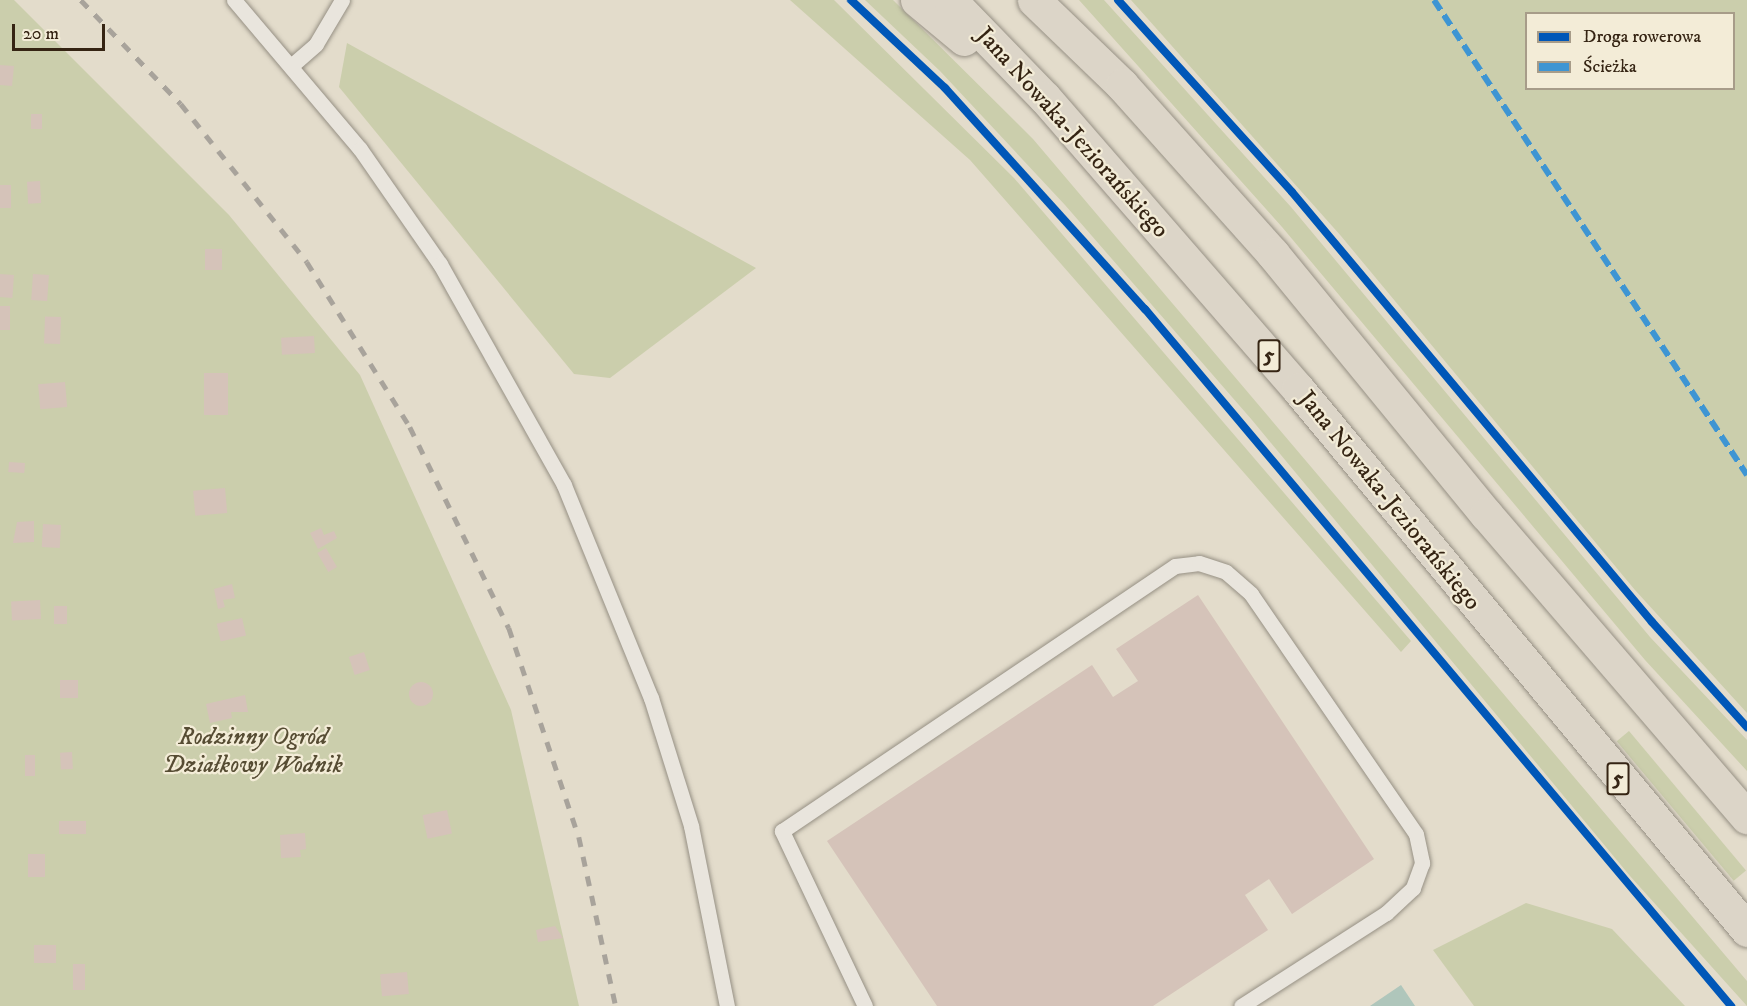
<!DOCTYPE html>
<meta charset="utf-8">
<style>
body{margin:0}
#map{position:relative;width:1747px;height:1006px;overflow:hidden;background:#e3dccb;font-family:"IM FELL DW Pica",serif}
div>[style]{position:absolute}
.green>*{inset:0;background:#cbceac;transform-origin:0 0}
.water>*{inset:0;background:#afc6bb}
.building>*{inset:0;background:#d5c3b9;transform-origin:0 0}
.round{border-radius:50%}
.roads{filter:drop-shadow(0 0 2px #969084) drop-shadow(0 0 2px #969084)}
.service>*{height:15px;margin:-7.5px;padding:0 7.5px;transform-origin:7.5px;border-radius:7.5px;background:#e9e5dd}
.primary>*{height:33px;margin:-16.5px;padding:0 16.5px;transform-origin:16.5px;border-radius:16.5px;background:#dcd5c8}
.rail>*{height:4.5px;margin-top:-2.25px;transform-origin:0;background:repeating-linear-gradient(90deg,#a8a39b 0 10px,transparent 0 20px)}
.quiet>*{height:6px;margin-top:-3px;transform-origin:0;background:repeating-linear-gradient(90deg,#3e95d3 0 12px,transparent 0 18px)}
.cycleway>*{height:8px;margin:-4px;padding:0 4px;transform-origin:4px;border-radius:4px;background:#0057b8}
span{translate:-50% -50%;white-space:nowrap;text-align:center;line-height:1.15;-webkit-text-stroke:4.5px #f3ecd7;paint-order:stroke}
.shield-label span{padding:2px 4px;background:#f3ecd7;border:2px solid;border-radius:4px;-webkit-text-stroke-width:0}
.shield-label{font-size:22px;color:#352413;font-weight:700}
.street-label{font-size:24px;color:#352413}
.park-label{font-size:24px;color:#564c33;font-style:italic}
.legend{position:absolute;left:1525px;top:12px;width:210px;height:78px;box-sizing:border-box;background:#f3ecd7;border:2px solid #a79c89;margin:0;padding:8px 10px;list-style:none;font-size:18px;color:#352413}
.legend li{display:flex;align-items:center;gap:12px;height:30px}
.legend b{width:30px;border:2px solid #a79c89}
.scale{position:absolute;left:12px;top:24px;width:93px;height:27px;box-sizing:border-box;border:3px solid #352413;border-top:0;padding-left:8px;font-size:18px;line-height:21px;white-space:nowrap;color:#352413;-webkit-text-stroke:4px #f3ecd7;paint-order:stroke}
</style>
<div id="map">
<div class="green">
<div style="clip-path:polygon(0 0,14px 0,229px 215px,360px 375px,511px 710px,579px 1006px,0 1006px)"></div>
<div style="clip-path:polygon(790px 0,834px 0,1014px 178px,1411px 641px,1401px 652px,970px 160px)"></div>
<div style="clip-path:polygon(865px 0,893px 0,1033px 139px,1747px 981px,1747px 1006px,1630px 876px,1252px 420px,1065px 205px,940px 71px)"></div>
<div style="clip-path:polygon(1079px 0,1104px 0,1291px 207px,1650px 637px,1747px 740px,1747px 771px,1645px 660px,1282px 227px)"></div>
<div style="clip-path:polygon(evenodd,1131px 0,1747px 0,1747px 713px,1635px 590px,1341px 236px,1131px 0,1526px 14px,1734px 14px,1734px 88px,1526px 88px,1526px 14px)"></div>
<div style="clip-path:polygon(347px 43px,756px 268px,610px 378px,574px 374px,339px 87px)"></div>
<div style="left:1629px;top:731px;width:182px;height:16px;rotate:50deg"></div>
<div style="clip-path:polygon(1526px 903px,1612px 929px,1685px 1006px,1474px 1006px,1433px 950px)"></div>
</div>
<div class="water">
<div style="clip-path:polygon(1401px 985px,1415px 1006px,1370px 1006px)"></div>
</div>
<div class="building">
<div style="clip-path:polygon(0 65px,14px 66px,12px 86px,0 85px)"></div>
<div style="left:31px;top:114px;width:11px;height:15px"></div>
<div style="left:40px;top:181px;width:22px;height:13px;rotate:87deg"></div>
<div style="left:0;top:185px;width:11px;height:23px"></div>
<div style="left:222px;top:249px;width:21px;height:17px;rotate:90deg"></div>
<div style="left:0;top:274px;width:14px;height:23px;rotate:4deg"></div>
<div style="left:33px;top:274px;width:16px;height:26px;rotate:4deg"></div>
<div style="left:0;top:306px;width:10px;height:24px"></div>
<div style="left:61px;top:317px;width:27px;height:16px;rotate:92deg"></div>
<div style="left:314px;top:336px;width:17px;height:33px;rotate:87deg"></div>
<div style="left:204px;top:373px;width:24px;height:42px"></div>
<div style="left:65px;top:382px;width:25px;height:27px;rotate:85deg"></div>
<div style="left:9px;top:462px;width:16px;height:10px;rotate:4deg"></div>
<div style="left:225px;top:488px;width:25px;height:32px;rotate:85deg"></div>
<div style="clip-path:polygon(34px 521px,34px 542px,13px 543px,17px 522px)"></div>
<div style="left:43px;top:524px;width:18px;height:23px;rotate:3deg"></div>
<div style="clip-path:polygon(321px 528px,324px 535px,334px 531px,337px 538px,318px 549px,310px 533px)"></div>
<div style="left:326px;top:548px;width:22px;height:10px;rotate:60deg"></div>
<div style="clip-path:polygon(232px 584px,235px 598px,223px 600px,225px 607px,218px 609px,214px 589px)"></div>
<div style="clip-path:polygon(1198px 595px,1374px 859px,1292px 914px,1269px 879px,1245px 895px,1268px 930px,1153px 1006px,937px 1006px,827px 841px,1092px 665px,1113px 697px,1138px 681px,1116px 649px)"></div>
<div style="left:40px;top:600px;width:19px;height:29px;rotate:87deg"></div>
<div style="left:54px;top:606px;width:13px;height:18px"></div>
<div style="left:242px;top:618px;width:18px;height:26px;rotate:77deg"></div>
<div style="left:364px;top:652px;width:19px;height:16px;rotate:72deg"></div>
<div style="left:60px;top:680px;width:18px;height:18px"></div>
<div class="round" style="left:409px;top:682px;width:24px;height:24px"></div>
<div style="clip-path:polygon(245px 695px,248px 712px,231px 712px,232px 718px,210px 723px,206px 704px)"></div>
<div style="left:72px;top:752px;width:17px;height:12px;rotate:87deg"></div>
<div style="left:25px;top:755px;width:10px;height:21px"></div>
<div style="left:447px;top:810px;width:24px;height:25px;rotate:78deg"></div>
<div style="left:86px;top:821px;width:13px;height:27px;rotate:90deg"></div>
<div style="clip-path:polygon(305px 833px,306px 849px,300px 850px,301px 857px,281px 858px,280px 835px)"></div>
<div style="left:28px;top:854px;width:17px;height:23px"></div>
<div style="clip-path:polygon(555px 926px,563px 938px,538px 942px,536px 930px)"></div>
<div style="left:56px;top:945px;width:18px;height:22px;rotate:90deg"></div>
<div style="left:73px;top:964px;width:12px;height:26px"></div>
<div style="left:407px;top:972px;width:22px;height:27px;rotate:85deg"></div>
</div>
<div class="roads">
<div class="service">
<div style="left:234px;top:0;width:195px;rotate:49.8deg"></div>
<div style="left:360px;top:149px;width:140px;rotate:55.2deg"></div>
<div style="left:440px;top:264px;width:253px;rotate:60.7deg"></div>
<div style="left:564px;top:485px;width:230px;rotate:67.8deg"></div>
<div style="left:651px;top:698px;width:134px;rotate:72.6deg"></div>
<div style="left:691px;top:826px;width:184px;rotate:78.7deg"></div>
<div style="left:291px;top:66px;width:33px;rotate:-41deg"></div>
<div style="left:316px;top:44px;width:51px;rotate:-59.4deg"></div>
<div style="left:865px;top:1006px;width:194px;rotate:-115.4deg"></div>
<div style="left:782px;top:831px;width:474px;rotate:-34deg"></div>
<div style="left:1175px;top:566px;width:24px;rotate:-7deg"></div>
<div style="left:1199px;top:563px;width:28px;rotate:18deg"></div>
<div style="left:1226px;top:572px;width:33px;rotate:41deg"></div>
<div style="left:1251px;top:594px;width:291px;rotate:55.5deg"></div>
<div style="left:1416px;top:834px;width:30px;rotate:78deg"></div>
<div style="left:1422px;top:863px;width:27px;rotate:110deg"></div>
<div style="left:1413px;top:888px;width:37px;rotate:137deg"></div>
<div style="left:1386px;top:913px;width:172px;rotate:147.3deg"></div>
</div>
<div class="primary">
<div style="left:917px;top:0;width:61px;rotate:39.7deg"></div>
<div style="left:950px;top:0;width:136px;rotate:45.9deg"></div>
<div style="left:1045px;top:98px;width:386px;rotate:49deg"></div>
<div style="left:1298px;top:389px;width:703px;rotate:50.31deg"></div>
<div style="left:1034px;top:0;width:122px;rotate:44deg"></div>
<div style="left:1122px;top:85px;width:227px;rotate:48.2deg"></div>
<div style="left:1273px;top:254px;width:336px;rotate:50.7deg"></div>
<div style="left:1486px;top:514px;width:400px;rotate:49.3deg"></div>
</div>
</div>
<div class="rail">
<div style="left:81px;top:0;width:144px;rotate:46.1deg"></div>
<div style="left:181px;top:104px;width:202px;rotate:51.4deg"></div>
<div style="left:307px;top:262px;width:195px;rotate:58deg"></div>
<div style="left:410px;top:427px;width:224px;rotate:63.8deg"></div>
<div style="left:509px;top:628px;width:220px;rotate:71.5deg"></div>
<div style="left:579px;top:837px;width:173px;rotate:77.7deg"></div>
</div>
<div class="quiet">
<div style="left:1434px;top:0;width:569px;rotate:56.62deg"></div>
</div>
<div class="cycleway">
<div style="left:851px;top:0;width:129px;rotate:43.1deg"></div>
<div style="left:945px;top:88px;width:298px;rotate:47.9deg"></div>
<div style="left:1145px;top:309px;width:911px;rotate:49.94deg"></div>
<div style="left:1118px;top:0;width:259px;rotate:47.8deg"></div>
<div style="left:1292px;top:192px;width:561px;rotate:50.06deg"></div>
<div style="left:1652px;top:622px;width:142px;rotate:47.9deg"></div>
</div>
<div class="shield-label">
<span style="left:1269px;top:356px">5</span>
<span style="left:1618px;top:779px">5</span>
</div>
<div class="street-label">
<span style="left:1072px;top:133px;rotate:48deg">Jana Nowaka-Jeziorańskiego</span>
<span style="left:1389px;top:501px;rotate:51deg">Jana Nowaka-Jeziorańskiego</span>
</div>
<div class="park-label">
<span style="left:253px;top:752px">Rodzinny Ogród<br>Działkowy Wodnik</span>
</div>
<ul class="legend">
<li><b style="height:8px;background:#0057b8"></b>Droga rowerowa</li>
<li><b style="height:8px;background:#3e95d3"></b>Ścieżka</li>
</ul>
<div class="scale">20 m</div>
</div>
